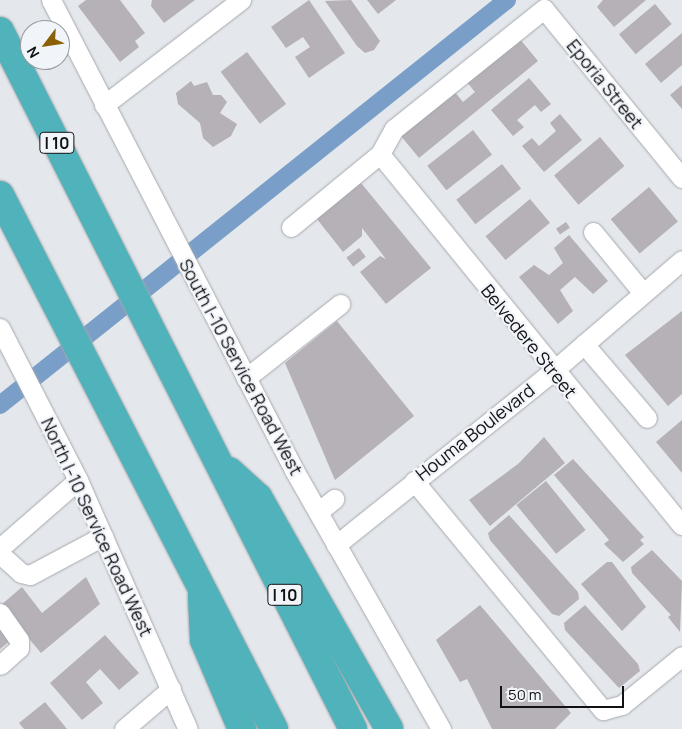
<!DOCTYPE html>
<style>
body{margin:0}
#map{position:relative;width:682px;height:729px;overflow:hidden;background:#e4e7ec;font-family:Manrope,sans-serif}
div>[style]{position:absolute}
.canal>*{height:18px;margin:-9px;padding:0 9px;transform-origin:9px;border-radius:9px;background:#799fc9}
.building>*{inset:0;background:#b5b1b6;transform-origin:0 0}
.roads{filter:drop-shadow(0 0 1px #a6a9ad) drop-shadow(0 0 1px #a6a9ad)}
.minor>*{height:19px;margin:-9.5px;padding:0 9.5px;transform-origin:9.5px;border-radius:9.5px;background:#fff}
.highway>*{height:28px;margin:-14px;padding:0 14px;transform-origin:14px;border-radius:14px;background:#50b2ba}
span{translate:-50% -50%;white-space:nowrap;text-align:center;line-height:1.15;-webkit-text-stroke:4.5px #f1f4f9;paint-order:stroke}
.shield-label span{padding:1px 4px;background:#f1f4f9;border:1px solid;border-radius:4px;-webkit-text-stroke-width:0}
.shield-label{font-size:16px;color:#111214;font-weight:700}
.street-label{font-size:18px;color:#111214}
.north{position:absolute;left:20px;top:20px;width:50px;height:50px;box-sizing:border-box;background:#f1f4f9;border:1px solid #979a9d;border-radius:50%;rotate:239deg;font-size:14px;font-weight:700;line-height:20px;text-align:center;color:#111214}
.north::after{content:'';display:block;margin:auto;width:18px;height:22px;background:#8b5f03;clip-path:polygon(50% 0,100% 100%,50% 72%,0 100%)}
.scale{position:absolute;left:500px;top:686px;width:124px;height:22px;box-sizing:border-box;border:2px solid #111214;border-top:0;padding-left:6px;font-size:15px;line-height:18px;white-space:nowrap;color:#111214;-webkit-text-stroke:4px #f1f4f9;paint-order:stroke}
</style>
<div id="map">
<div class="canal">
<div style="left:0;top:405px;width:649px;rotate:-38.62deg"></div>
</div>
<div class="building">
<div style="clip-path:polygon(86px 0,120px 0,145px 33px,135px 41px,139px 47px,120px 62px,78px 6px)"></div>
<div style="clip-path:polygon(152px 0,195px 0,164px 23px,151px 6px)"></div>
<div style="clip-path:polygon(309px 0,345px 53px,309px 78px,295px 57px,310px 47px,303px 37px,286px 48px,271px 27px)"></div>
<div style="clip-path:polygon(351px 0,380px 41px,374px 50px,365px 53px,357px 46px,325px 1px)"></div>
<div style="clip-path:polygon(367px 0,396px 0,378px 14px)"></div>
<div style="clip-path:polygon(603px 0,646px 0,614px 27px,597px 7px)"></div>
<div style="left:655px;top:4px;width:26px;height:47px;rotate:50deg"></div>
<div style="clip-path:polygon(515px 33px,538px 61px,419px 158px,396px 130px,450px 86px,463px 102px,475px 92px,462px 76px)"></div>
<div style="clip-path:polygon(682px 33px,682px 65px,661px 83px,645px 64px)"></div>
<div style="left:247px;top:52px;width:65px;height:33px;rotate:53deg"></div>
<div style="clip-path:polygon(529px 78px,551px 104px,541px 112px,535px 105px,517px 120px,524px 127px,513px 136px,491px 110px)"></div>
<div style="clip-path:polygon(191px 81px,194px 86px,207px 82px,213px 95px,221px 95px,227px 102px,220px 113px,237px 124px,231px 136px,213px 147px,203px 138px,200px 123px,178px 104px,176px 93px)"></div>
<div style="clip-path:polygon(682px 85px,682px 109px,670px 95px)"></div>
<div style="clip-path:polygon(560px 114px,582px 140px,544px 172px,522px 146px,532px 138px,539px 146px,556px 131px,550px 123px)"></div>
<div style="left:473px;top:130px;width:31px;height:58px;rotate:52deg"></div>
<div style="left:600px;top:137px;width:38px;height:60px;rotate:50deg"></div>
<div style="left:502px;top:164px;width:31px;height:58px;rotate:52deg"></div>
<div style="clip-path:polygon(361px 183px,431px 268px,386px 304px,360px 272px,380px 256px,386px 259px,362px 228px,362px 236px,343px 252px,317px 219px)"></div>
<div style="left:649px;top:187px;width:45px;height:50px;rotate:50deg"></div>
<div style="left:530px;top:199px;width:31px;height:58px;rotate:50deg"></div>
<div style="left:566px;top:222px;width:7px;height:12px;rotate:56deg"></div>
<div style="clip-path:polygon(569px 235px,608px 281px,593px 294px,575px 277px,560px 290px,573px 311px,558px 324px,519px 277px,534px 265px,549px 275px,563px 263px,554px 248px)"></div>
<div style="left:359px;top:248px;width:11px;height:16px;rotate:52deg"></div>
<div style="clip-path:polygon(682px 311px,682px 394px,668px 406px,625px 355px)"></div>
<div style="clip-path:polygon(337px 321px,414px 416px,335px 480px,285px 363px)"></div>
<div style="clip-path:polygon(682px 420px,682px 473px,656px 442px)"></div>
<div style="clip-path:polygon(544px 437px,565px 463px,490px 526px,469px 500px,518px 464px)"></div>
<div style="clip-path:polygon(573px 459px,644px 537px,640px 540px,644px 544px,623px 562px,604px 544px,609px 540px,554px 475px)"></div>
<div style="left:546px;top:481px;width:63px;height:38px;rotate:51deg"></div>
<div style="clip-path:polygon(509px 515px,578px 592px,579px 599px,559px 616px,552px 614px,490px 540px,488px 533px)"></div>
<div style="clip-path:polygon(652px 550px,682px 581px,680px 632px,668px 617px,671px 615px,632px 573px,631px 567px)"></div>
<div style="clip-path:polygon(607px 562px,612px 562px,646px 607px,622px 631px,581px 584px)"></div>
<div style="clip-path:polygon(86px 577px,100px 604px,41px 653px,1px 605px,22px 587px,42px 613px)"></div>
<div style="clip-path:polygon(480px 605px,571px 713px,555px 729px,492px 729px,467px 679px,460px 682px,436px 640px)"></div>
<div style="clip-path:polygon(585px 605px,638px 664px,640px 671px,619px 688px,565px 630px,564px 623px)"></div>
<div style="clip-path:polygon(0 616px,16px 636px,0 649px)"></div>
<div style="clip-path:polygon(105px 635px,139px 673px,119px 690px,100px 669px,86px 682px,103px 703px,82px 720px,50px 683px)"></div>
<div style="clip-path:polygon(45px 702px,67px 729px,24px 729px,19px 723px)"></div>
</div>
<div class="roads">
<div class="minor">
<div style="left:51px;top:0;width:529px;rotate:62.66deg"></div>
<div style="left:294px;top:470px;width:298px;rotate:60.4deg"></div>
<div style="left:104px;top:105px;width:173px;rotate:-37.5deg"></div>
<div style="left:380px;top:154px;width:478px;rotate:50.9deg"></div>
<div style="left:291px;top:227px;width:115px;rotate:-39.4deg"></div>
<div style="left:380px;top:154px;width:29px;rotate:-61deg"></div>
<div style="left:394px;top:129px;width:192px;rotate:-38.7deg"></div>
<div style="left:544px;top:9px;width:218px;rotate:50.8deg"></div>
<div style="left:593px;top:232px;width:79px;rotate:50.7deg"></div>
<div style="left:0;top:328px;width:171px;rotate:62.8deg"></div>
<div style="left:78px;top:480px;width:272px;rotate:66.2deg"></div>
<div style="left:584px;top:344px;width:97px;rotate:49.6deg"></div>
<div style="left:246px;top:378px;width:120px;rotate:-38.2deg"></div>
<div style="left:414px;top:481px;width:297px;rotate:50.5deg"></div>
<div style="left:603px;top:710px;width:20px;rotate:-15deg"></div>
<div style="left:622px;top:705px;width:77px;rotate:-39.2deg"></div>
<div style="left:318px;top:512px;width:21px;rotate:-39deg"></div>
<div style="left:336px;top:545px;width:278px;rotate:-38.7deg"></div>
<div style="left:553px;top:371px;width:170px;rotate:-40.7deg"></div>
<div style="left:0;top:548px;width:103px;rotate:-41.1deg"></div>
<div style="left:0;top:554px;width:28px;rotate:42deg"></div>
<div style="left:21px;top:573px;width:9px;rotate:13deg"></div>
<div style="left:30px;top:575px;width:83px;rotate:-28.1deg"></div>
<div style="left:0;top:613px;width:33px;rotate:55deg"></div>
<div style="left:19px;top:640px;width:8px;rotate:90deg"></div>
<div style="left:19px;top:648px;width:25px;rotate:138deg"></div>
<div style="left:124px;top:729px;width:62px;rotate:-40.4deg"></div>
</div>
<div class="highway">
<div style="left:0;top:31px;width:782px;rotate:63.17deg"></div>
<div style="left:0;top:195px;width:600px;rotate:62.84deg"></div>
<div style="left:229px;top:471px;width:39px;rotate:42deg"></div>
<div style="left:258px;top:497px;width:266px;rotate:60.5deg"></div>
<div style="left:202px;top:597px;width:43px;rotate:87.3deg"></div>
<div style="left:204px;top:640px;width:97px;rotate:66.9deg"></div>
</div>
</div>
<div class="shield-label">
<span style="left:57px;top:143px">I 10</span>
<span style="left:285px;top:595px">I 10</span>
</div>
<div class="street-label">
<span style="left:605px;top:84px;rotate:51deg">Eporia Street</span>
<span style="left:529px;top:341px;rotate:51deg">Belvedere Street</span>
<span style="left:241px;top:367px;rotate:62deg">South I-10 Service Road West</span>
<span style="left:475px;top:432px;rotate:-38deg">Houma Boulevard</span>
<span style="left:97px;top:527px;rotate:65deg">North I-10 Service Road West</span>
</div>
<div class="north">N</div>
<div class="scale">50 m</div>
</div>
